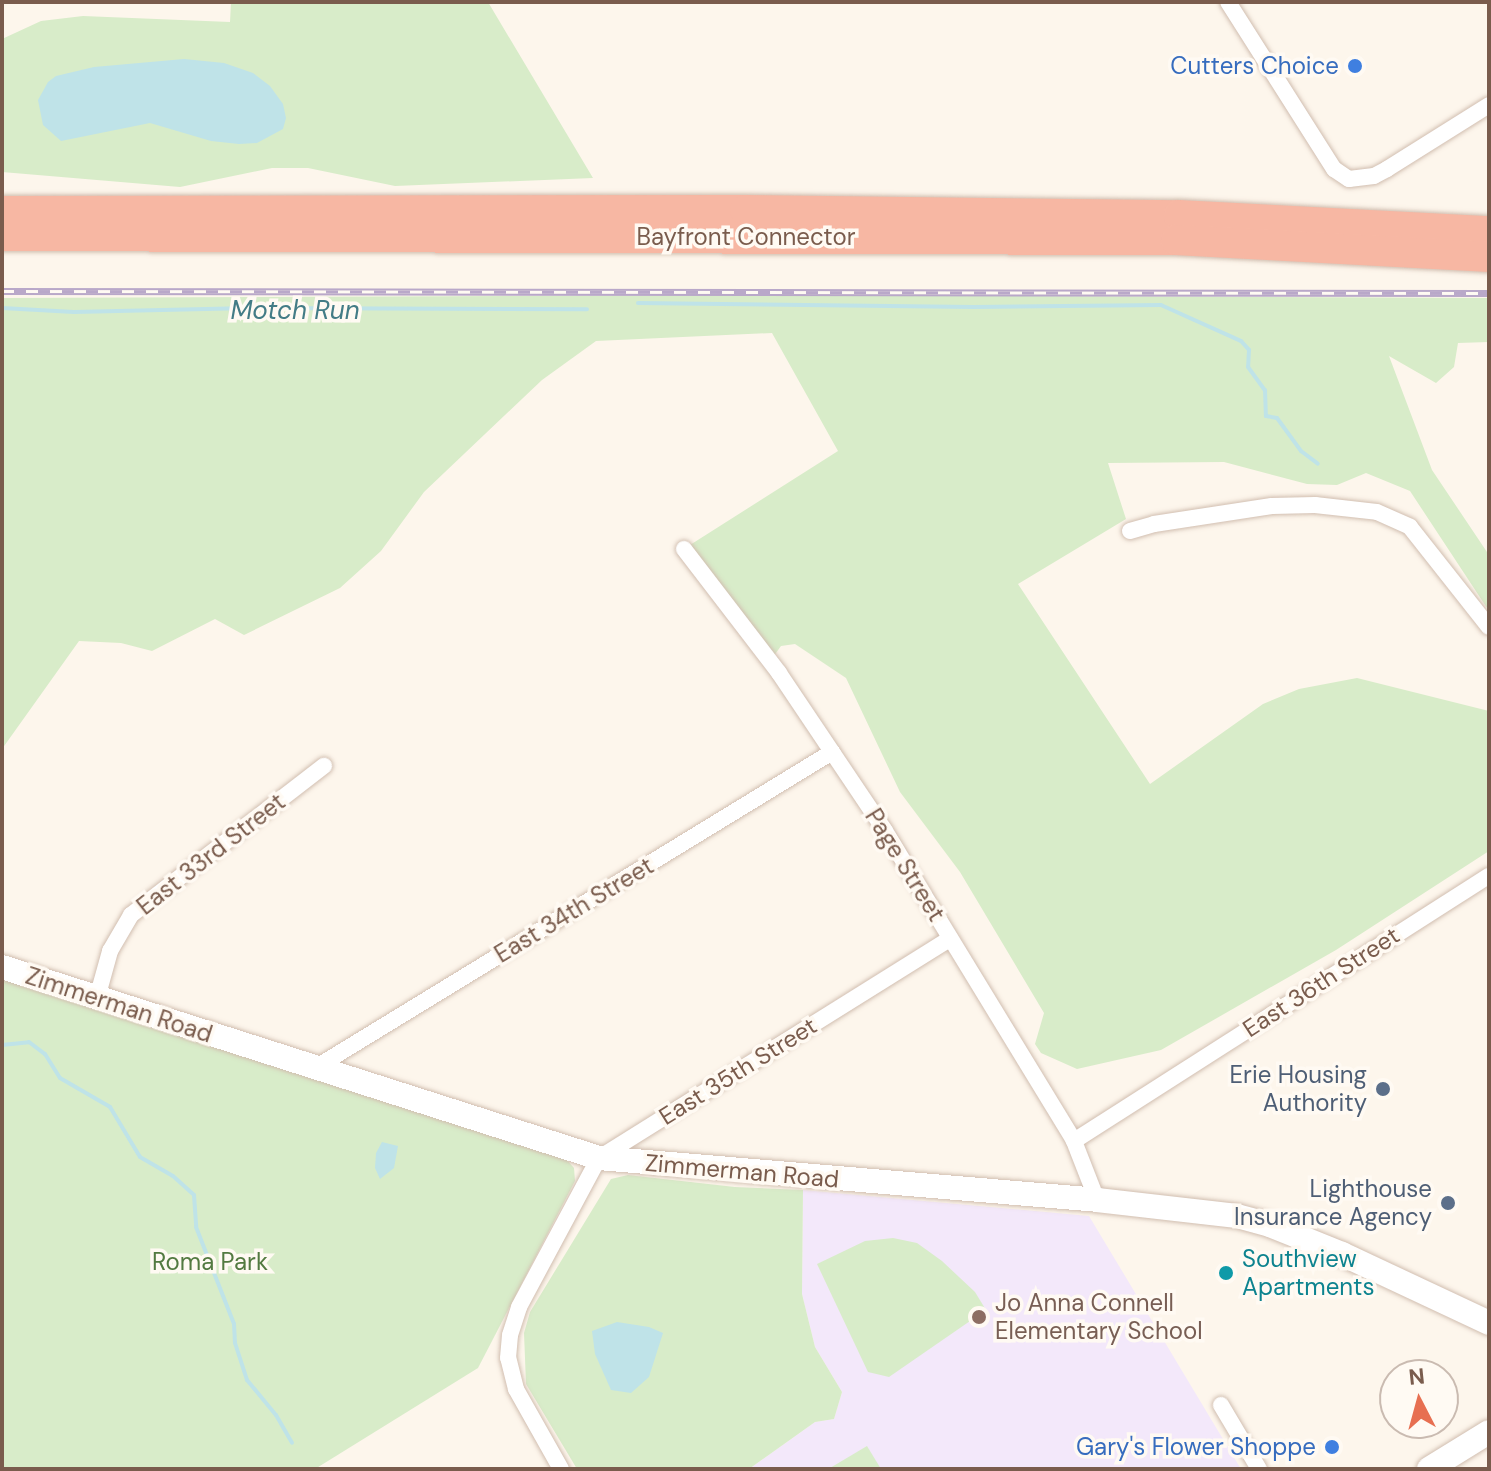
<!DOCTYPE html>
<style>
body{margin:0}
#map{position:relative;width:1491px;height:1471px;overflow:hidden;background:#fdf6ec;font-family:"DM Sans",sans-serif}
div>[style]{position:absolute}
.education>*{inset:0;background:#f3e8fa}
.green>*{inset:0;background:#d8ecc9}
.water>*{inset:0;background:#bfe3e8}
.stream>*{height:4px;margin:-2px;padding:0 2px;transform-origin:2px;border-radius:2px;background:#bfe3e8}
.roads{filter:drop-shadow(0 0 2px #d1beb0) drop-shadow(0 0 2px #d1beb0)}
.street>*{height:16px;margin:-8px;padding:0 8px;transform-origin:8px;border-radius:8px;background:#fff}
.secondary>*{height:24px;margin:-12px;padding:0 12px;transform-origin:12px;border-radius:12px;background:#fff}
.highway>*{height:30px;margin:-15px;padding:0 15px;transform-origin:15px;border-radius:15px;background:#f7b7a3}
.rail>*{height:7px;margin-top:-3.5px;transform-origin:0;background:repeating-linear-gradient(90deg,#fffaf3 0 12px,#b9a8c9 0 24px);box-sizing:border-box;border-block:2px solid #b9a8c9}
.dots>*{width:22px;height:22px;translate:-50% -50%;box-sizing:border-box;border:4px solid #fffaf3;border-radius:50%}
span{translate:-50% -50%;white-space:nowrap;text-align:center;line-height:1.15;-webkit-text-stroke:7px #fffaf3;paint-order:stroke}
.shop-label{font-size:24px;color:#366cbe}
.right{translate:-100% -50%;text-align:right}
.street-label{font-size:24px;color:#7a5c4d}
.service-label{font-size:24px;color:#4e5e75}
.culture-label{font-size:24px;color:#0d838f}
.left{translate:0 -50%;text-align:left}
.park-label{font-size:24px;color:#537a41}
.education-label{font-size:24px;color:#785e54}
.water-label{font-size:26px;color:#437c86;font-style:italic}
.frame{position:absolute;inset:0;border:4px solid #7a5c4d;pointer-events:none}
.north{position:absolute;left:1379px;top:1359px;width:80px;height:80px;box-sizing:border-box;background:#fffaf3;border:2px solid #cabbb1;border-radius:50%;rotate:354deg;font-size:22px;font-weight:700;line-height:32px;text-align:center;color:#7a5c4d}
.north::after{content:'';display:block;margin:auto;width:28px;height:36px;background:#e76f51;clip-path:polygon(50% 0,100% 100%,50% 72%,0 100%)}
</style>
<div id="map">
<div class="education">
<div style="clip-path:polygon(803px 1190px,1089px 1216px,1241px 1469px,749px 1469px,815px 1422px,834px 1419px,842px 1392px,815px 1347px,802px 1294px)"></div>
</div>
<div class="green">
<div style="clip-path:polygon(231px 2px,488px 2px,593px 178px,395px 186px,308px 168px,272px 168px,180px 187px,2px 172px,2px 39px,41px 21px,83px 16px,230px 22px)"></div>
<div style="clip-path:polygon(757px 295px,1489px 298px,1489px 342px,1458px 343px,1454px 367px,1436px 383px,1389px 356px,1432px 470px,1489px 555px,1489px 611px,1410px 491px,1366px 473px,1337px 485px,1307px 484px,1224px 462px,1108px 463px,1126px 519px,1018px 584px,1150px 784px,1263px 704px,1299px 689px,1357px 678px,1489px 711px,1489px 851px,1336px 950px,1161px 1050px,1077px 1069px,1041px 1053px,1035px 1044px,1044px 1013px,960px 872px,900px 792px,846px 678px,795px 644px,781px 646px,773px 657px,690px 545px,838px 451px,772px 333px,596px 341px,542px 380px,424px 492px,381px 551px,340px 588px,244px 635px,215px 619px,152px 651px,121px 643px,79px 641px,2px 749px,2px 298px)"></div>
<div style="clip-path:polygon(2px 979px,566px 1159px,574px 1168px,575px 1181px,478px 1368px,315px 1469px,2px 1469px)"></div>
<div style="clip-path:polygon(628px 1175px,735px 1187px,803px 1190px,802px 1294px,815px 1347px,842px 1392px,834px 1419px,815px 1422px,749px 1469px,577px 1469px,526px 1384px,524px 1333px,530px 1312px,611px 1179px)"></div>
<div style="clip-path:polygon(893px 1238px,917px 1243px,942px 1261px,975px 1292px,986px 1310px,889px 1377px,868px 1372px,817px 1264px,865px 1241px)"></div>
<div style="clip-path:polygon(867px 1446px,881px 1469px,831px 1469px,830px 1468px)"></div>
</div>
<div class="water">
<div style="clip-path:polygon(184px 59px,224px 63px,253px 73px,270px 86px,283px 104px,286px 118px,283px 129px,257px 143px,239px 144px,211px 141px,150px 123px,61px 141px,43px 125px,38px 100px,48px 82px,56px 76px,94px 67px)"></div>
<div style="clip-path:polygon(382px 1142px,398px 1146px,394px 1168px,380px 1179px,375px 1168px,376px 1153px)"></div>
<div style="clip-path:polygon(617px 1322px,649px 1327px,663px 1333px,649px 1377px,631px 1393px,611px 1390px,595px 1354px,592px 1331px)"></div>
</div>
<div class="stream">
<div style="left:638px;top:303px;width:336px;rotate:0.7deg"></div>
<div style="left:974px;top:307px;width:187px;rotate:-0.6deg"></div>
<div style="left:1161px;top:305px;width:88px;rotate:24.2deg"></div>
<div style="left:1241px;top:341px;width:12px;rotate:48deg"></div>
<div style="left:1249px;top:350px;width:17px;rotate:93deg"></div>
<div style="left:1248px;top:367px;width:29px;rotate:54deg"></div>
<div style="left:1265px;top:390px;width:26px;rotate:88deg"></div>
<div style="left:1266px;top:416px;width:11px;rotate:10deg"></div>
<div style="left:1277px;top:418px;width:41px;rotate:54deg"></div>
<div style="left:1301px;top:451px;width:21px;rotate:37deg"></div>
<div style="left:2px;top:308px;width:72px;rotate:3.2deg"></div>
<div style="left:74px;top:312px;width:176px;rotate:-1.3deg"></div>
<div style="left:250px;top:308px;width:337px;rotate:0.2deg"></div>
<div style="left:2px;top:1045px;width:27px;rotate:-6deg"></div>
<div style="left:29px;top:1042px;width:20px;rotate:37deg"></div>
<div style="left:45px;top:1054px;width:28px;rotate:58deg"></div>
<div style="left:60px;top:1078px;width:58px;rotate:30.1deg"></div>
<div style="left:110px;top:1107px;width:58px;rotate:59deg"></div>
<div style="left:140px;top:1157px;width:38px;rotate:30deg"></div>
<div style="left:173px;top:1176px;width:28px;rotate:42deg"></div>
<div style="left:194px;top:1195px;width:32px;rotate:86deg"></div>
<div style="left:196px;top:1227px;width:104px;rotate:68.6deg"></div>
<div style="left:234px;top:1324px;width:19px;rotate:87deg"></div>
<div style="left:235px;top:1343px;width:39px;rotate:72deg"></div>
<div style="left:247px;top:1380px;width:45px;rotate:50.4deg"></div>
<div style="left:276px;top:1415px;width:32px;rotate:60deg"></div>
</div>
<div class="roads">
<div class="street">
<div style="left:1228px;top:2px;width:198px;rotate:57.6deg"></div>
<div style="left:1334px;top:169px;width:18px;rotate:34deg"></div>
<div style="left:1349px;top:179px;width:25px;rotate:-7deg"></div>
<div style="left:1374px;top:176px;width:15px;rotate:-28deg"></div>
<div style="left:1387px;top:169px;width:120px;rotate:-32.1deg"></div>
<div style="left:1130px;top:531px;width:25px;rotate:-16deg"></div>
<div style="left:1154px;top:524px;width:119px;rotate:-8.7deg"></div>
<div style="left:1272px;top:506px;width:43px;rotate:-1.3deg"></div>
<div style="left:1315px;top:505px;width:62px;rotate:6.4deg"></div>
<div style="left:1377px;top:512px;width:36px;rotate:24deg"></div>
<div style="left:1410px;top:527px;width:127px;rotate:51.7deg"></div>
<div style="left:684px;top:549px;width:156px;rotate:52.5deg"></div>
<div style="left:779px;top:673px;width:190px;rotate:56.1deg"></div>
<div style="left:885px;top:831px;width:363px;rotate:58.6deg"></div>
<div style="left:1074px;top:1141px;width:63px;rotate:68.7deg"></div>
<div style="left:97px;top:998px;width:49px;rotate:-74.5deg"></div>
<div style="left:110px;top:951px;width:42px;rotate:-59.7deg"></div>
<div style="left:131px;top:915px;width:244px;rotate:-37.7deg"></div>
<div style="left:315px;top:1068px;width:606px;rotate:-31.43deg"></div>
<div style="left:1074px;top:1141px;width:492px;rotate:-32.6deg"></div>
<div style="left:1221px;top:1405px;width:74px;rotate:59.3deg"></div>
<div style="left:561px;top:1469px;width:92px;rotate:-119.4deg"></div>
<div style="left:516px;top:1389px;width:32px;rotate:-104deg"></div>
<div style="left:508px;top:1358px;width:23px;rotate:-85deg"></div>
<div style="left:510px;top:1335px;width:29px;rotate:-72deg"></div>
<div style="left:519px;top:1307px;width:169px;rotate:-61.8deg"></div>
<div style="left:599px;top:1158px;width:414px;rotate:-32deg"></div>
</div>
<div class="secondary">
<div style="left:2px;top:967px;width:627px;rotate:17.74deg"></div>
<div style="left:599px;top:1158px;width:500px;rotate:4.8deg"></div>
<div style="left:1097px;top:1200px;width:141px;rotate:6.5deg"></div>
<div style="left:1237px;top:1216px;width:34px;rotate:15deg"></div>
<div style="left:1270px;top:1225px;width:78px;rotate:21.9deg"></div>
<div style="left:1342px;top:1254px;width:162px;rotate:25.1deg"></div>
<div style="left:1429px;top:1469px;width:70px;rotate:-31.7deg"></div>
</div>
<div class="highway">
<div style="left:2px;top:211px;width:743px;rotate:-0.08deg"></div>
<div style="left:745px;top:210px;width:434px;rotate:0.7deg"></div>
<div style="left:1179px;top:215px;width:310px;rotate:3deg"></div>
<div style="left:2px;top:236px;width:1174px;rotate:0.2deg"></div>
<div style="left:1176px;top:240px;width:313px;rotate:3.1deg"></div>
</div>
</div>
<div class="rail">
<div style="left:2px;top:291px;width:1487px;rotate:0.08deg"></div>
</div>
<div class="dots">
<div style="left:1355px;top:66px;background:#3f7fe0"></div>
<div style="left:1383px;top:1089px;background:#5c6f8a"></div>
<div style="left:1448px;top:1203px;background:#5c6f8a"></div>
<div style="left:1226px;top:1273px;background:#0f9aa8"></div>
<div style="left:979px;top:1317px;background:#8d6e63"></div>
<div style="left:1332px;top:1447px;background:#3f7fe0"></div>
</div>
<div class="shop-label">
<span class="right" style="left:1339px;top:66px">Cutters Choice</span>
<span class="right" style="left:1316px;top:1447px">Gary's Flower Shoppe</span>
</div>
<div class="street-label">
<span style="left:746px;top:237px">Bayfront Connector</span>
<span style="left:211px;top:854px;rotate:-38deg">East 33rd Street</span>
<span style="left:905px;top:865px;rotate:58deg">Page Street</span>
<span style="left:574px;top:910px;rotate:-31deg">East 34th Street</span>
<span style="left:1321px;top:982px;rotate:-33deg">East 36th Street</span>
<span style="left:119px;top:1005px;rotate:18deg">Zimmerman Road</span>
<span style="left:738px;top:1071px;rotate:-32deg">East 35th Street</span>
<span style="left:742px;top:1171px;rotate:5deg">Zimmerman Road</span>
</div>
<div class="service-label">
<span class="right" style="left:1367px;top:1089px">Erie Housing<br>Authority</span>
<span class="right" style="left:1432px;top:1203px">Lighthouse<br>Insurance Agency</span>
</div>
<div class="culture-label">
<span class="left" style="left:1242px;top:1273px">Southview<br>Apartments</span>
</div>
<div class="park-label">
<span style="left:210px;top:1262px">Roma Park</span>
</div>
<div class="education-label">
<span class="left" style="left:995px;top:1317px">Jo Anna Connell<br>Elementary School</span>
</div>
<div class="water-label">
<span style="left:295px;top:311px">Motch Run</span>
</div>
<div class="frame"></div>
<div class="north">N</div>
</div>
